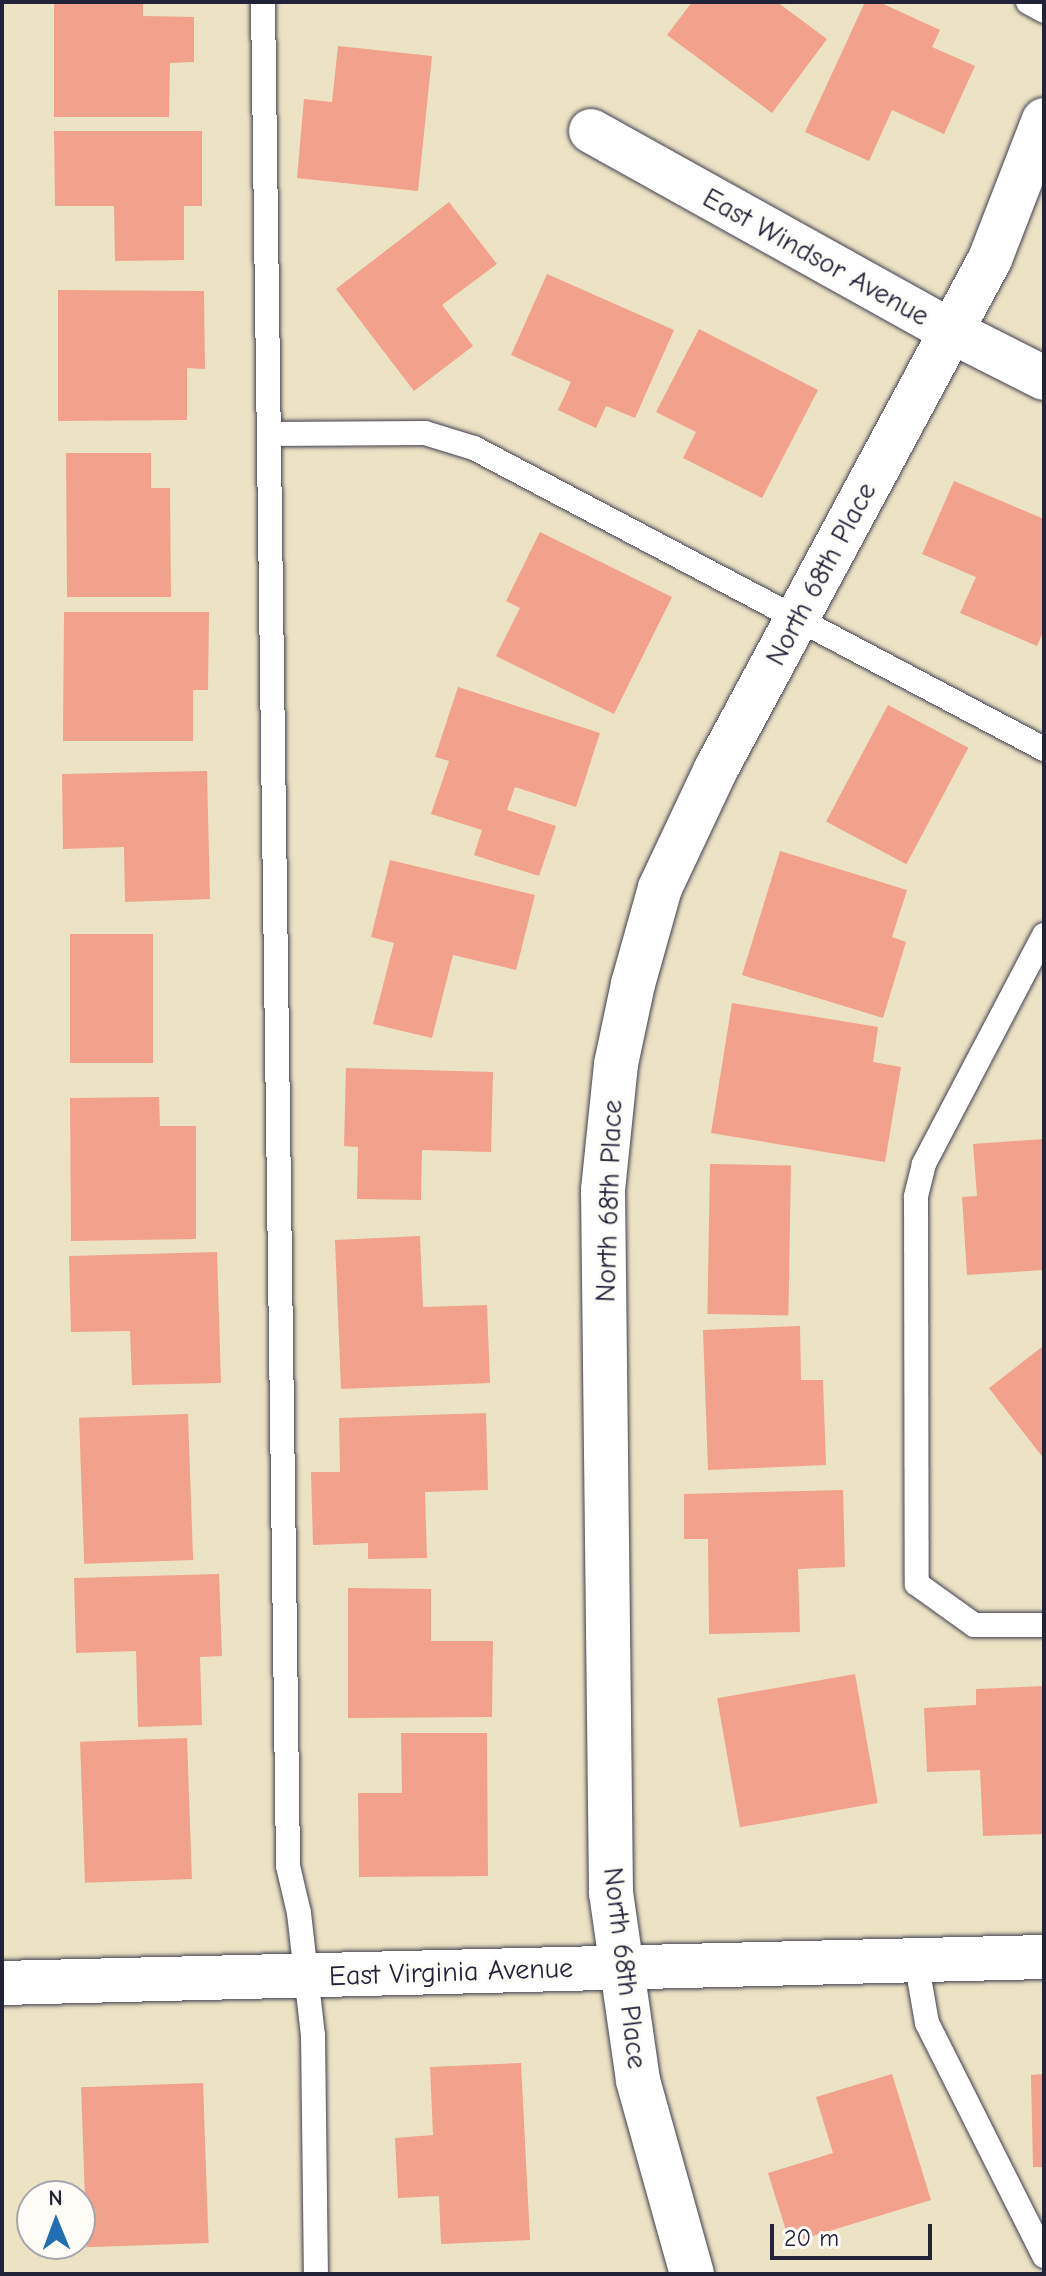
<!DOCTYPE html>
<style>
body{margin:0}
#map{position:relative;width:1046px;height:2276px;overflow:hidden;background:#ece3c4;font-family:"Comic Neue",sans-serif}
div>[style]{position:absolute}
.building>*{inset:0;background:#f1a18c;transform-origin:0 0}
.roads{filter:drop-shadow(0 0 2px #403f50) drop-shadow(0 0 2px #403f50)}
.service>*{height:24px;margin:-12px;padding:0 12px;transform-origin:12px;border-radius:12px;background:#fff}
.minor>*{height:44px;margin:-22px;padding:0 22px;transform-origin:22px;border-radius:22px;background:#fff}
span{translate:-50% -50%;white-space:nowrap;text-align:center;line-height:1.15;-webkit-text-stroke:6px #fdfcf7;paint-order:stroke}
.street-label{font-size:28px;color:#22223b}
.frame{position:absolute;inset:0;border:4px solid #22223b;pointer-events:none}
.north{position:absolute;left:16px;top:2180px;width:80px;height:80px;box-sizing:border-box;background:#fdfcf7;border:2px solid #a5a5ac;border-radius:50%;rotate:359deg;font-size:22px;font-weight:700;line-height:32px;text-align:center;color:#22223b}
.north::after{content:'';display:block;margin:auto;width:28px;height:36px;background:#1f6fb2;clip-path:polygon(50% 0,100% 100%,50% 72%,0 100%)}
.scale{position:absolute;left:770px;top:2224px;width:162px;height:36px;box-sizing:border-box;border:4px solid #22223b;border-top:0;padding-left:10px;font-size:24px;line-height:28px;white-space:nowrap;color:#22223b;-webkit-text-stroke:6px #fdfcf7;paint-order:stroke}
</style>
<div id="map">
<div class="building">
<div style="clip-path:polygon(54px 2px,143px 2px,143px 16px,194px 17px,194px 62px,170px 63px,169px 117px,54px 117px)"></div>
<div style="clip-path:polygon(692px 2px,777px 2px,827px 39px,772px 113px,667px 35px)"></div>
<div style="clip-path:polygon(865px 2px,879px 2px,940px 30px,932px 47px,975px 66px,944px 134px,892px 110px,869px 161px,805px 132px)"></div>
<div style="clip-path:polygon(338px 46px,432px 56px,418px 191px,297px 178px,304px 99px,332px 102px)"></div>
<div style="clip-path:polygon(54px 131px,202px 131px,202px 206px,184px 206px,184px 260px,115px 261px,114px 206px,55px 206px)"></div>
<div style="clip-path:polygon(449px 202px,497px 264px,442px 305px,473px 346px,414px 391px,336px 289px)"></div>
<div style="clip-path:polygon(547px 274px,674px 330px,635px 418px,606px 406px,596px 428px,558px 410px,571px 382px,511px 355px)"></div>
<div style="clip-path:polygon(58px 290px,204px 291px,205px 369px,187px 368px,187px 420px,58px 421px)"></div>
<div style="clip-path:polygon(699px 329px,818px 390px,762px 498px,683px 458px,696px 432px,656px 412px)"></div>
<div style="clip-path:polygon(66px 453px,151px 453px,151px 488px,170px 488px,171px 597px,67px 597px)"></div>
<div style="clip-path:polygon(954px 481px,1044px 519px,1044px 630px,1037px 646px,960px 613px,976px 577px,922px 554px)"></div>
<div style="clip-path:polygon(540px 532px,672px 597px,614px 714px,496px 656px,520px 608px,506px 601px)"></div>
<div style="clip-path:polygon(64px 612px,209px 612px,208px 690px,193px 690px,193px 741px,63px 741px)"></div>
<div style="clip-path:polygon(458px 687px,600px 733px,576px 807px,515px 787px,507px 810px,556px 826px,539px 876px,474px 855px,482px 830px,431px 814px,449px 761px,435px 757px)"></div>
<div style="left:888px;top:705px;width:91px;height:132px;rotate:28deg"></div>
<div style="clip-path:polygon(207px 771px,210px 899px,125px 902px,124px 847px,63px 849px,62px 774px)"></div>
<div style="clip-path:polygon(780px 851px,907px 890px,892px 937px,906px 942px,883px 1018px,742px 975px)"></div>
<div style="clip-path:polygon(390px 860px,535px 895px,516px 970px,453px 955px,432px 1038px,373px 1024px,394px 943px,371px 937px)"></div>
<div style="left:153px;top:934px;width:129px;height:83px;rotate:90deg"></div>
<div style="clip-path:polygon(732px 1003px,878px 1027px,873px 1062px,901px 1067px,885px 1162px,711px 1133px)"></div>
<div style="clip-path:polygon(346px 1068px,493px 1072px,491px 1152px,422px 1150px,421px 1200px,357px 1199px,358px 1147px,344px 1146px)"></div>
<div style="clip-path:polygon(159px 1097px,160px 1126px,196px 1126px,196px 1239px,71px 1241px,70px 1098px)"></div>
<div style="clip-path:polygon(1044px 1139px,1044px 1270px,967px 1275px,962px 1197px,977px 1196px,973px 1144px)"></div>
<div style="left:710px;top:1164px;width:81px;height:150px;rotate:1deg"></div>
<div style="clip-path:polygon(420px 1236px,423px 1307px,487px 1305px,490px 1383px,341px 1389px,335px 1240px)"></div>
<div style="clip-path:polygon(217px 1252px,221px 1383px,132px 1385px,130px 1331px,71px 1332px,69px 1256px)"></div>
<div style="clip-path:polygon(800px 1326px,801px 1380px,823px 1380px,826px 1465px,708px 1470px,703px 1330px)"></div>
<div style="clip-path:polygon(1042px 1347px,1044px 1350px,1044px 1459px,989px 1388px)"></div>
<div style="clip-path:polygon(486px 1413px,488px 1490px,425px 1492px,427px 1558px,368px 1559px,368px 1543px,313px 1545px,311px 1472px,340px 1472px,339px 1418px)"></div>
<div style="left:188px;top:1414px;width:146px;height:109px;rotate:88deg"></div>
<div style="clip-path:polygon(843px 1490px,845px 1567px,798px 1569px,800px 1632px,709px 1634px,708px 1539px,684px 1539px,684px 1494px)"></div>
<div style="clip-path:polygon(219px 1574px,222px 1656px,200px 1657px,202px 1725px,138px 1727px,136px 1651px,76px 1653px,74px 1578px)"></div>
<div style="clip-path:polygon(348px 1588px,431px 1589px,431px 1641px,493px 1641px,492px 1717px,348px 1718px)"></div>
<div style="left:855px;top:1674px;width:131px;height:140px;rotate:80deg"></div>
<div style="clip-path:polygon(1044px 1686px,1044px 1834px,983px 1836px,980px 1770px,927px 1772px,924px 1708px,976px 1705px,976px 1689px)"></div>
<div style="clip-path:polygon(401px 1733px,487px 1733px,488px 1876px,359px 1877px,358px 1793px,402px 1793px)"></div>
<div style="left:187px;top:1738px;width:141px;height:107px;rotate:88deg"></div>
<div style="clip-path:polygon(521px 2063px,530px 2240px,441px 2244px,439px 2196px,398px 2198px,395px 2138px,433px 2135px,430px 2067px)"></div>
<div style="clip-path:polygon(892px 2074px,931px 2200px,790px 2243px,768px 2173px,833px 2153px,816px 2097px)"></div>
<div style="clip-path:polygon(1044px 2074px,1044px 2167px,1033px 2167px,1031px 2075px)"></div>
<div style="left:203px;top:2083px;width:160px;height:122px;rotate:88deg"></div>
</div>
<div class="roads">
<div class="service">
<div style="left:263px;top:2px;width:1864px;rotate:89.23deg"></div>
<div style="left:288px;top:1866px;width:48px;rotate:76.8deg"></div>
<div style="left:299px;top:1913px;width:123px;rotate:83.5deg"></div>
<div style="left:313px;top:2035px;width:239px;rotate:89.3deg"></div>
<div style="left:1028px;top:2px;width:18px;rotate:29deg"></div>
<div style="left:269px;top:434px;width:156px;rotate:-0.4deg"></div>
<div style="left:425px;top:433px;width:51px;rotate:17deg"></div>
<div style="left:474px;top:448px;width:645px;rotate:27.84deg"></div>
<div style="left:1044px;top:935px;width:259px;rotate:117.7deg"></div>
<div style="left:924px;top:1164px;width:34px;rotate:104deg"></div>
<div style="left:916px;top:1197px;width:387px;rotate:89.9deg"></div>
<div style="left:917px;top:1584px;width:70px;rotate:35.7deg"></div>
<div style="left:974px;top:1625px;width:70px"></div>
<div style="left:916px;top:1960px;width:64px;rotate:80.1deg"></div>
<div style="left:927px;top:2023px;width:261px;rotate:63.3deg"></div>
</div>
<div class="minor">
<div style="left:591px;top:131px;width:412px;rotate:29.1deg"></div>
<div style="left:951px;top:331px;width:104px;rotate:26.8deg"></div>
<div style="left:2px;top:1983px;width:1042px;rotate:-1.43deg"></div>
<div style="left:692px;top:2274px;width:201px;rotate:-105.6deg"></div>
<div style="left:638px;top:2080px;width:189px;rotate:-98.2deg"></div>
<div style="left:611px;top:1893px;width:703px;rotate:-90.65deg"></div>
<div style="left:603px;top:1190px;width:127px;rotate:-84.1deg"></div>
<div style="left:616px;top:1064px;width:82px;rotate:-78deg"></div>
<div style="left:633px;top:984px;width:100px;rotate:-74.3deg"></div>
<div style="left:660px;top:888px;width:132px;rotate:-64.8deg"></div>
<div style="left:716px;top:769px;width:579px;rotate:-61.75deg"></div>
<div style="left:990px;top:259px;width:149px;rotate:-68.8deg"></div>
</div>
</div>
<div class="street-label">
<span style="left:816px;top:257px;rotate:29deg">East Windsor Avenue</span>
<span style="left:821px;top:574px;rotate:-62deg">North 68th Place</span>
<span style="left:609px;top:1201px;rotate:-88deg">North 68th Place</span>
<span style="left:625px;top:1968px;rotate:83deg">North 68th Place</span>
<span style="left:451px;top:1972px;rotate:-2deg">East Virginia Avenue</span>
</div>
<div class="frame"></div>
<div class="north">N</div>
<div class="scale">20 m</div>
</div>
